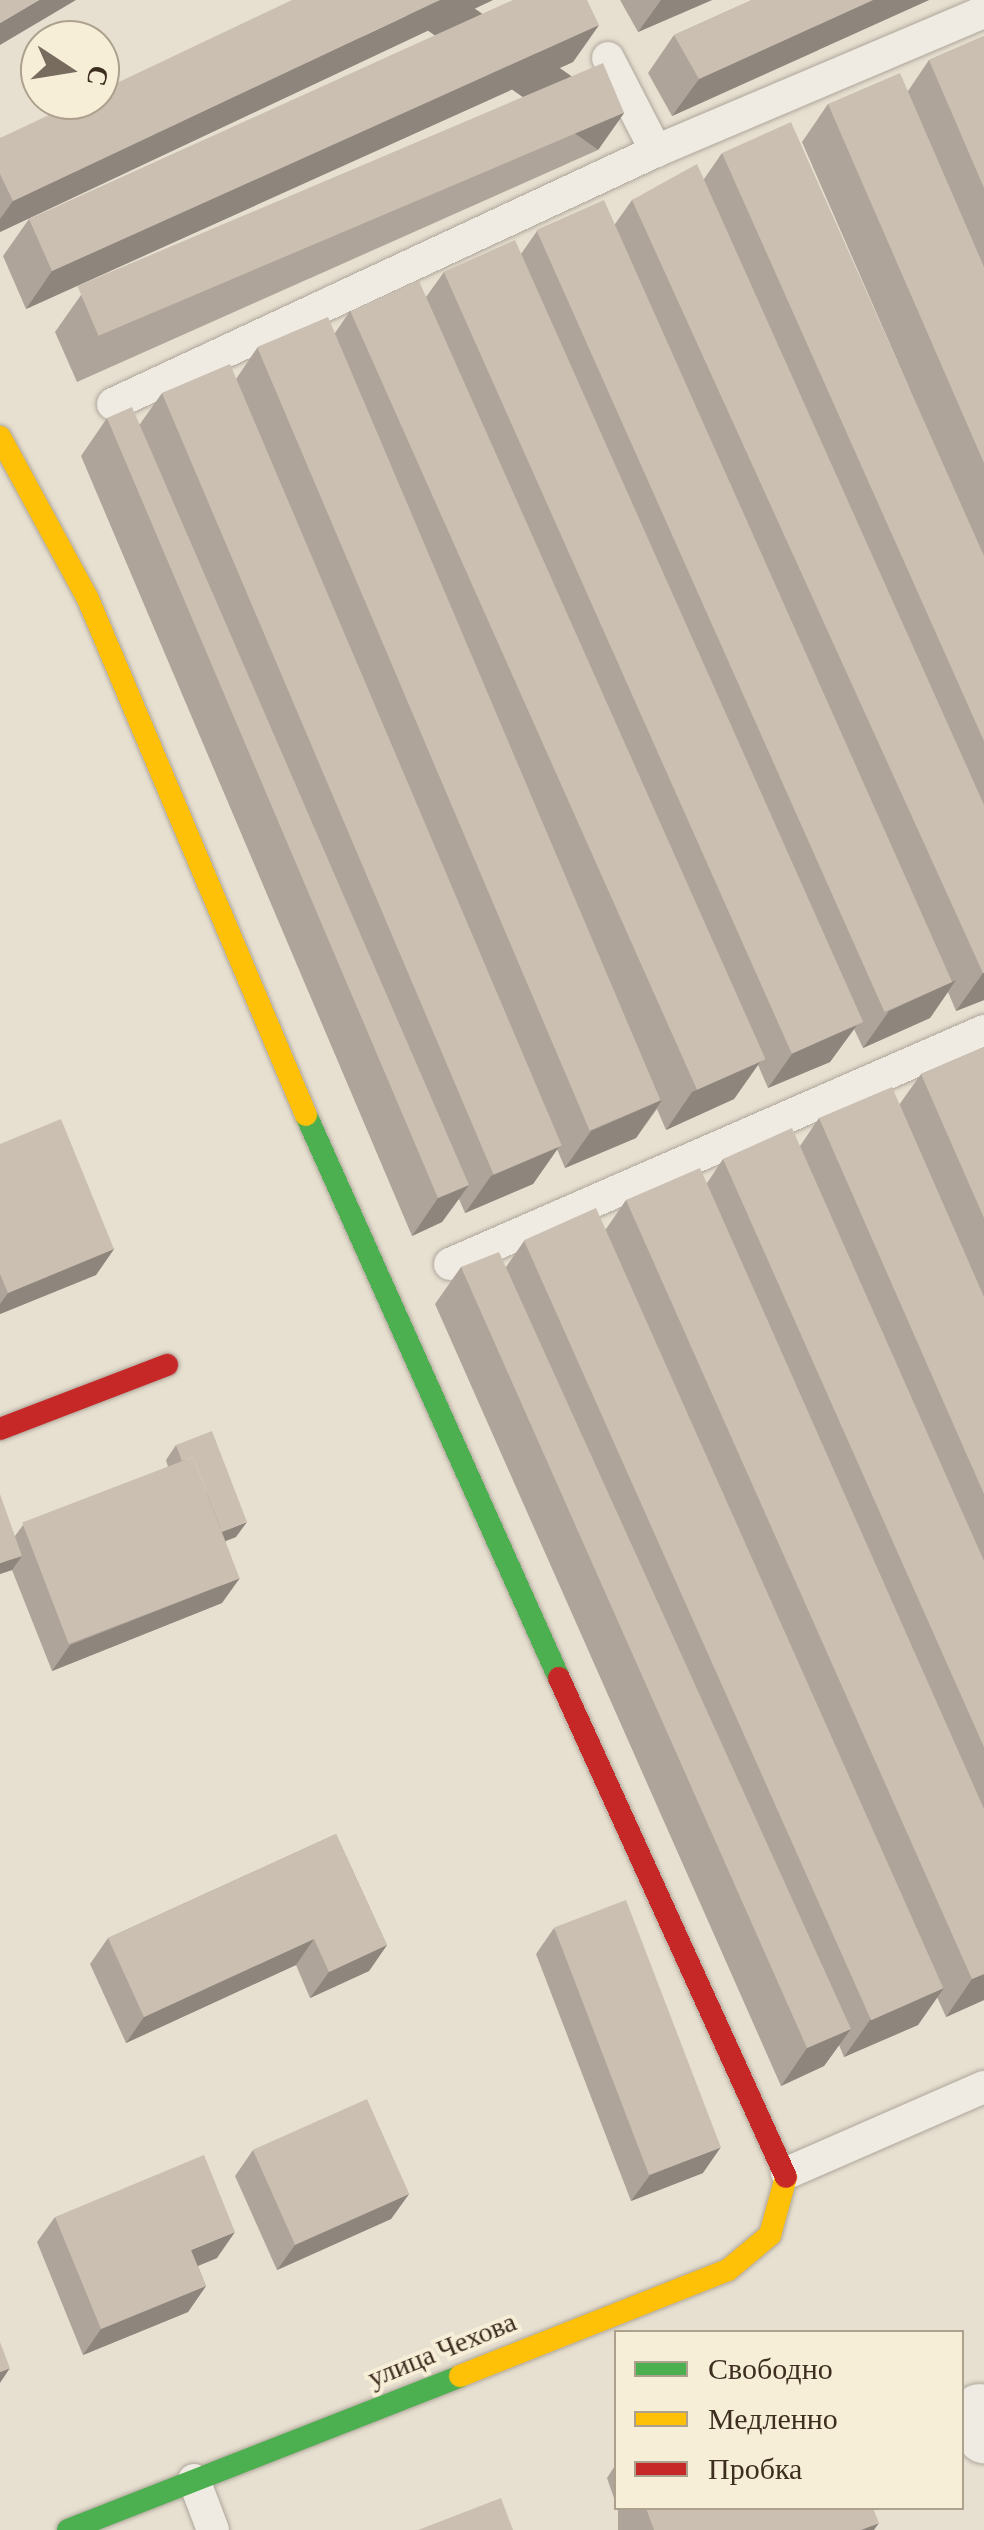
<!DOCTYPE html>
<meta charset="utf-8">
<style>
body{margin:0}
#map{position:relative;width:984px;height:2530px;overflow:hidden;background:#e7e0d1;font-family:"Crimson Pro",serif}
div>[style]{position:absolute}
.roads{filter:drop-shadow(0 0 2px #ada599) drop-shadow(0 0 2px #ada599)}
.lane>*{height:32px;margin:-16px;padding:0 16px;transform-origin:16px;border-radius:16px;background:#efebe3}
.street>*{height:55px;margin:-27.5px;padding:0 27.5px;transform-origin:27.5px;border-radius:27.5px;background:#efebe3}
.fast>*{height:22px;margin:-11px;padding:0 11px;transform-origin:11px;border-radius:11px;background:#4caf50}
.slow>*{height:22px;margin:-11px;padding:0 11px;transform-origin:11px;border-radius:11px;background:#ffc107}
.jam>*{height:22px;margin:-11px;padding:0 11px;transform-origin:11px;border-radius:11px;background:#c62828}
.wall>*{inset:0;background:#afa499;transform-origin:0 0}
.shaded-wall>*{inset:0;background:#8e867d;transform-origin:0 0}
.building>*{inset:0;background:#cbbfb2;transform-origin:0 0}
span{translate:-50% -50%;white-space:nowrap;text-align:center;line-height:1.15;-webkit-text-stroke:8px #f7eed8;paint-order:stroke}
.street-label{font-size:28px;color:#3d2e20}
.legend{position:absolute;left:614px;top:2330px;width:350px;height:180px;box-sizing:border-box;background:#f7eed8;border:2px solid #ada18e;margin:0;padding:12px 18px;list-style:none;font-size:30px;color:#3d2e20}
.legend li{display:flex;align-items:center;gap:20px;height:50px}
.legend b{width:50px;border:2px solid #ada18e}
.north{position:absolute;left:20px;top:20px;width:100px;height:100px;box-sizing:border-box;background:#f7eed8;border:2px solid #ada18e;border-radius:50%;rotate:102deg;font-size:28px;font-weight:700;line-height:40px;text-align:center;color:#3d2e20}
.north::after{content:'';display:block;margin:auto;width:35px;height:45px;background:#786c5e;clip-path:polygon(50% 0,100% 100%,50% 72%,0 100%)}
</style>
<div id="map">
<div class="roads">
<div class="lane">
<div style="left:608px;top:58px;width:105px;rotate:62.7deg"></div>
<div style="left:113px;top:404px;width:599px;rotate:-24.98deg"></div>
<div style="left:656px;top:151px;width:356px;rotate:-23deg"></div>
<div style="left:450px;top:1264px;width:583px;rotate:-23.57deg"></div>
<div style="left:787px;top:2173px;width:215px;rotate:-23.6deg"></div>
<div style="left:194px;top:2480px;width:53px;rotate:69.2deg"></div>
</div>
<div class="street">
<div style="left:979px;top:2411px;width:25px;rotate:78deg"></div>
</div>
<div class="fast">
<div style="left:306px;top:1115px;width:617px;rotate:65.8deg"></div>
<div style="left:68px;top:2530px;width:421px;rotate:-21.4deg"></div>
</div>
<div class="slow">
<div style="left:0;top:437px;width:184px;rotate:61.5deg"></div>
<div style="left:88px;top:599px;width:560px;rotate:67.1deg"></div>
<div style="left:460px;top:2376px;width:288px;rotate:-21.6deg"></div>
<div style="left:728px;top:2270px;width:55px;rotate:-39.8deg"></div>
<div style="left:770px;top:2235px;width:60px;rotate:-74.6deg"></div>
</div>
<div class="jam">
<div style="left:0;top:1429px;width:179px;rotate:-21deg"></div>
<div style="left:559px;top:1678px;width:548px;rotate:65.54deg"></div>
</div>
</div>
<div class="wall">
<div style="clip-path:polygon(493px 0,0 232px,0 138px)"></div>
<div style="clip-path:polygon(620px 0,712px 0,638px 32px)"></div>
<div style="clip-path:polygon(752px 0,929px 0,672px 116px,648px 73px,674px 35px)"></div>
<div style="clip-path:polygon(599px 25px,573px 62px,26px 309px,3px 256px,29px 219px)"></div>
<div style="clip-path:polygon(984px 36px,984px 1000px,956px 1011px,948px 992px,930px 1018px,863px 1048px,854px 1029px,830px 1062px,768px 1088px,758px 1065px,734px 1099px,666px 1130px,657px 1109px,636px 1138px,565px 1168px,557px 1149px,533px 1184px,465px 1213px,459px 1199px,442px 1222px,412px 1236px,81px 456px,107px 418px,140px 424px,162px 393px,236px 379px,257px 348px,335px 333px,350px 311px,426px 297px,444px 272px,521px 254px,537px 231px,615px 224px,632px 200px,704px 179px,722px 153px,910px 390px,802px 142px,828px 104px,908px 91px,929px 60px)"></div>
<div style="clip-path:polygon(624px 113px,598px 150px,77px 382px,55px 332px,81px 295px)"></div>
<div style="clip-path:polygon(984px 1047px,984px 2000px,946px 2017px,937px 1997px,918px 2025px,844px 2057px,839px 2045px,824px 2066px,781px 2086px,435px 1304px,461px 1267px,506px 1267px,524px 1241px,606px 1229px,626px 1200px,707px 1183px,723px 1159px,800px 1146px,819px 1118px,899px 1105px,921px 1074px)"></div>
<div style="clip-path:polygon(0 1144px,114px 1249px,96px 1275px,0 1314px)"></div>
<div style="clip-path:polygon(176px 1445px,236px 1537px,226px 1541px,222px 1603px,52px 1671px,12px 1570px,0 1574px,15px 1536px,23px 1525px,168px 1467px,166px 1460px)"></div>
<div style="clip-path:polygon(336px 1834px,387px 1945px,369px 1971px,310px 1998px,296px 1965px,126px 2043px,90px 1964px,108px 1938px)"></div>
<div style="clip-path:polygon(554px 1928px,703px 2173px,631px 2201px,536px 1954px)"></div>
<div style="clip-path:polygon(253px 2150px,409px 2194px,391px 2219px,277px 2270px,235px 2176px)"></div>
<div style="clip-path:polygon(55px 2217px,217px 2258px,198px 2266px,206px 2286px,188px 2312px,83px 2355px,37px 2242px)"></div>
<div style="clip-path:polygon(616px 2464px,616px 2504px,607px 2478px)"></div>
<div style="left:618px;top:2508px;width:255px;height:23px"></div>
</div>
<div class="shaded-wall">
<div style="clip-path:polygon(39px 0,76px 0,0 45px,0 23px)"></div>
<div style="clip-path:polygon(440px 0,493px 0,0 232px,0 219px,13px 201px)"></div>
<div style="clip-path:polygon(661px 0,712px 0,638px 32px)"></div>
<div style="clip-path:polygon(873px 0,929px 0,672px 116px,699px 79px)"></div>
<div style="clip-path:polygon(599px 25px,573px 62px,26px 309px,52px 271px)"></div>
<div style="left:624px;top:113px;width:45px;height:570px;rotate:125deg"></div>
<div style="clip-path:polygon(983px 973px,984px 973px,984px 1000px,956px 1011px)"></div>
<div style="clip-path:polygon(956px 980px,930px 1018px,863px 1048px,889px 1011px)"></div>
<div style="clip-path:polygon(857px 1025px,830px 1062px,768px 1088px,794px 1051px)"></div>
<div style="clip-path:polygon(760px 1062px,734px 1099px,666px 1130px,692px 1092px)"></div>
<div style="clip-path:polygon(662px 1100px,636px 1138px,565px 1168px,591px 1131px)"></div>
<div style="clip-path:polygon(559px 1147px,533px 1184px,465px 1213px,491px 1176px)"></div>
<div style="clip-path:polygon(469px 1185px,442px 1222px,412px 1236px,438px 1198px)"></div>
<div style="clip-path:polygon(114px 1249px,96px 1275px,0 1314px,0 1304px,8px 1293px)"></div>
<div style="clip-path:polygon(247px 1522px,236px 1537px,201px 1550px,211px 1536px)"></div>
<div style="clip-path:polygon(22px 1556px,12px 1570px,0 1574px,0 1563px)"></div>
<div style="clip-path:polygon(240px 1578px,222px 1603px,52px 1671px,70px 1645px)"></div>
<div style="clip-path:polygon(314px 1939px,296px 1965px,126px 2043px,144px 2017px)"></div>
<div style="clip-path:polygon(387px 1945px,369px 1971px,310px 1998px,329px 1972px)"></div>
<div style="clip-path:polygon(984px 1974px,984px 2000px,946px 2017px,972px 1979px)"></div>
<div style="clip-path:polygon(944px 1988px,918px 2025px,844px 2057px,870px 2020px)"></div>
<div style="clip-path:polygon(851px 2029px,824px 2066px,781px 2086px,807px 2048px)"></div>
<div style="clip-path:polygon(721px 2147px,703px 2173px,631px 2201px,650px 2175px)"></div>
<div style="clip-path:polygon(409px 2194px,391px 2219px,277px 2270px,295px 2245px)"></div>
<div style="clip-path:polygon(235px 2232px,217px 2258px,173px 2276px,191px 2250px)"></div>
<div style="clip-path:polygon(206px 2286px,188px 2312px,83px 2355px,101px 2329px)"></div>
<div style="clip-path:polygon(10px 2368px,0 2383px,0 2372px)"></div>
<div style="clip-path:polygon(879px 2523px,874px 2530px,861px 2530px)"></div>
</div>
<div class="building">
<div style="clip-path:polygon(0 0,39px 0,0 23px)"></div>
<div style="clip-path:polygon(292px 0,440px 0,13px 201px,0 174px,0 138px,81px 100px,100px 100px,100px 91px)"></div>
<div style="clip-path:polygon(513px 0,587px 0,599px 25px,52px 271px,29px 219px)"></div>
<div style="clip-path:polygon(752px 0,873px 0,699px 79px,674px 35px)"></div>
<div style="clip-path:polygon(984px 36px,984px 188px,929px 60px)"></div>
<div style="left:603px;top:63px;width:54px;height:571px;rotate:67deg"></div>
<div style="clip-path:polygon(900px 73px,984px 267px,984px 463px,828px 104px)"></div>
<div style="clip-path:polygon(791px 122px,984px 556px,984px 741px,722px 153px)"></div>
<div style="clip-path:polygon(697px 164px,984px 805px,984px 973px,983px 973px,632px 200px)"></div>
<div style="left:604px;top:200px;width:856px;height:74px;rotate:66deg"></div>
<div style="left:515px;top:240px;width:856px;height:78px;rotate:66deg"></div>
<div style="left:419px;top:281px;width:852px;height:75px;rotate:66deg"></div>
<div style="left:328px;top:317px;width:851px;height:77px;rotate:67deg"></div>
<div style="left:230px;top:364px;width:849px;height:74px;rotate:67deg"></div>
<div style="clip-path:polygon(132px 407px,469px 1185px,438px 1198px,107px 418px)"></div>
<div style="clip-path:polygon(984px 1047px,984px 1218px,921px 1074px)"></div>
<div style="clip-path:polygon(892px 1087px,984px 1297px,984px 1494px,819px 1118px)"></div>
<div style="clip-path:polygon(61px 1119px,114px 1249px,8px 1293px,0 1274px,0 1144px)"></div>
<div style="clip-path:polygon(792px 1128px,984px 1561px,984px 1747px,723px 1159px)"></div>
<div style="clip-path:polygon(700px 1168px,984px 1809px,984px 1974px,972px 1979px,626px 1200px)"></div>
<div style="left:596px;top:1208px;width:854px;height:79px;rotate:66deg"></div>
<div style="clip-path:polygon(499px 1252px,851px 2029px,807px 2048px,461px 1267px)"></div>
<div style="clip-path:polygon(212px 1431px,247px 1522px,222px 1532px,193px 1457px,182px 1461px,176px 1445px)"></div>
<div style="left:193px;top:1457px;width:130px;height:183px;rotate:69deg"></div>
<div style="clip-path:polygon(0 1494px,22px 1556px,0 1563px)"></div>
<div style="clip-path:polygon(336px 1834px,387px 1945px,329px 1972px,314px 1939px,144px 2017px,108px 1938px)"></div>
<div style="left:626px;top:1900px;width:265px;height:77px;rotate:69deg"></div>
<div style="left:367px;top:2099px;width:104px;height:125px;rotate:66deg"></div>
<div style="clip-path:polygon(204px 2155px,235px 2232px,191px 2250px,206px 2286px,101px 2329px,55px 2217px)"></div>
<div style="clip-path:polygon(0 2342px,10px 2368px,0 2372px)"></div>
<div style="clip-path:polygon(501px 2498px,513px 2530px,418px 2530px)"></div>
<div style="clip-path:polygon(646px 2508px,873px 2508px,879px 2523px,861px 2530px,654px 2530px)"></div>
</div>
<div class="street-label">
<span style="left:442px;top:2350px;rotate:-22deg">улица Чехова</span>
</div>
<ul class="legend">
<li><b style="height:12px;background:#4caf50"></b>Свободно</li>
<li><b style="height:12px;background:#ffc107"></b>Медленно</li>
<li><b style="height:12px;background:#c62828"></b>Пробка</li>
</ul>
<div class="north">С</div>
</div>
